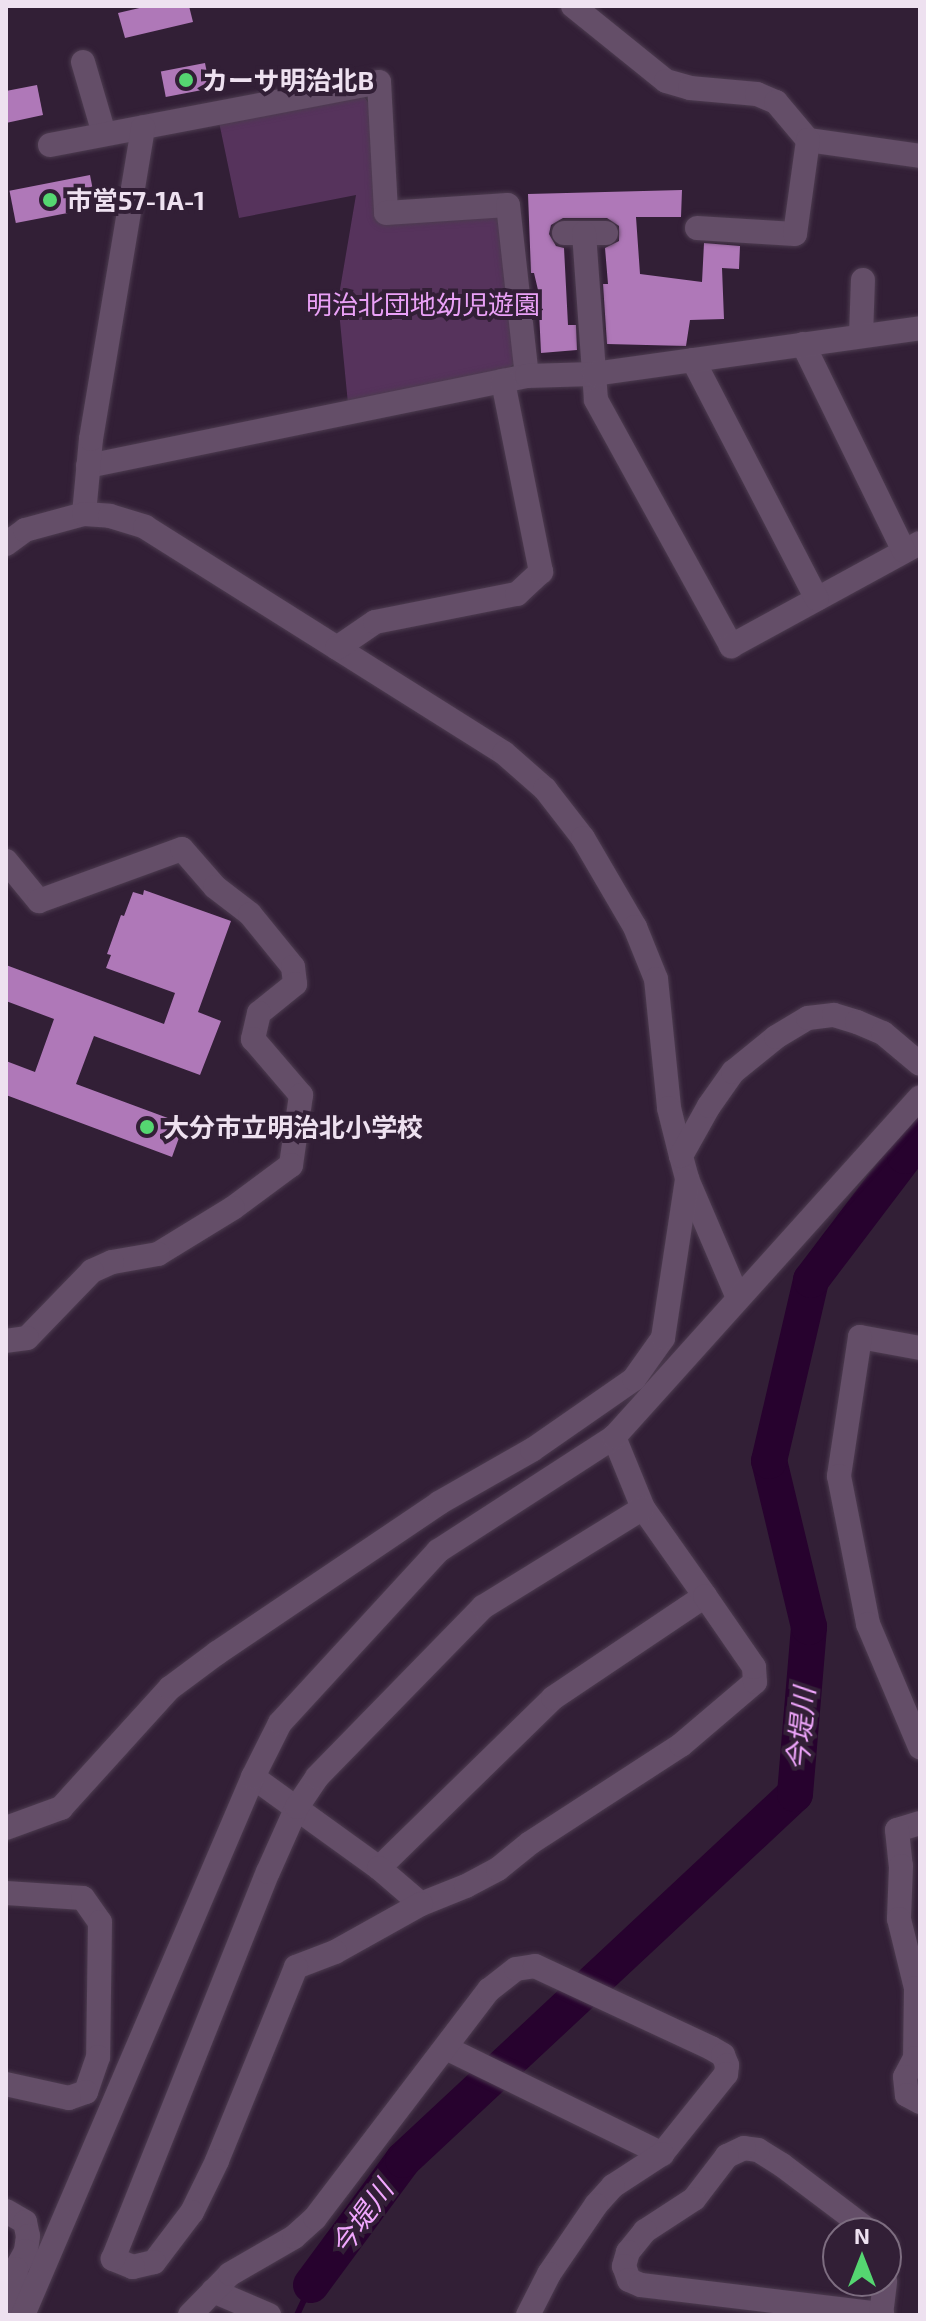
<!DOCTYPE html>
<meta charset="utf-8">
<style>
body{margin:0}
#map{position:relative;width:926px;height:2321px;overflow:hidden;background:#321f36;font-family:"Exo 2","Noto Sans JP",sans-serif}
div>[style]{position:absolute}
.green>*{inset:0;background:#56335c}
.stream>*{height:6px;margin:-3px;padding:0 3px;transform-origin:3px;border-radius:3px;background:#27022e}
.river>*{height:36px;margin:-18px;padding:0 18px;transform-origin:18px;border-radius:18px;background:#27022e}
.building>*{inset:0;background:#af78b8;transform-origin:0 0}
.roads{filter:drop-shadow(0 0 2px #4d3c50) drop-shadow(0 0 2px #4d3c50)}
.minor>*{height:24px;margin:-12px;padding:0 12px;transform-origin:12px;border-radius:12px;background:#644e68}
.dots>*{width:22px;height:22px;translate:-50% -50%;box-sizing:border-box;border:4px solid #321f36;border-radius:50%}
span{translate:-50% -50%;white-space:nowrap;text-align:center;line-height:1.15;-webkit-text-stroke:8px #321f36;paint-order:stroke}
.poi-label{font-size:26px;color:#eee1f0;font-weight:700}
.left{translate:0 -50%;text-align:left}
.park-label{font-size:26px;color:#eaa1f7}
.water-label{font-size:28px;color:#f1a7fe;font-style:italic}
.frame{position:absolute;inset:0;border:8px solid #eee1f0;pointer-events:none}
.north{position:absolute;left:822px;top:2217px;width:80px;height:80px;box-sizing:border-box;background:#321f36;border:2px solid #7d6d80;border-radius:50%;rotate:0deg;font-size:22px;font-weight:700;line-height:32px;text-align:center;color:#eee1f0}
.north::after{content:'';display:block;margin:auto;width:28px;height:36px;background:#55d671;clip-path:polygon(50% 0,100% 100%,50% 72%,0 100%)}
</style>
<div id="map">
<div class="green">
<div style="clip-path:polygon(363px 95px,370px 105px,377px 222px,494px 214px,501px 220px,515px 363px,505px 372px,348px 404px,338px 301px,356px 195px,239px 218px,219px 122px)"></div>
</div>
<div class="stream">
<div style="left:297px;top:2315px;width:33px;rotate:-65deg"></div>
</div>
<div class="river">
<div style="left:311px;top:2285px;width:155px;rotate:-53.6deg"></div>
<div style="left:403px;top:2160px;width:536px;rotate:-43.04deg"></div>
<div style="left:795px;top:1794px;width:168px;rotate:-85.2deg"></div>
<div style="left:809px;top:1627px;width:171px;rotate:-103.5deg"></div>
<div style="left:769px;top:1461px;width:186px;rotate:-76.9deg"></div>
<div style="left:811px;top:1280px;width:156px;rotate:-52.8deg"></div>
<div style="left:905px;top:1156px;width:46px;rotate:-71.2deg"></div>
</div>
<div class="building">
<div style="clip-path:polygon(148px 6px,189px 6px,193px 22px,125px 38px,118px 13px)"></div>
<div style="left:205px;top:63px;width:26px;height:45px;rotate:79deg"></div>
<div style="clip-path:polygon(37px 85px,43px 115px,6px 123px,6px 91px)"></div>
<div style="left:90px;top:175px;width:33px;height:82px;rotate:79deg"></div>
<div style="clip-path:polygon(682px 190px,681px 217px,636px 217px,640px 274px,702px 282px,704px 243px,740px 246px,739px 269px,722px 268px,724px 319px,690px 320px,686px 346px,607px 344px,603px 284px,608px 284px,605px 248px,619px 241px,619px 226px,607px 218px,563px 218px,551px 225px,549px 234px,556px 246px,564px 248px,568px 325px,576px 325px,577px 350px,541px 353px,538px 290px,534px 273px,531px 273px,528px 194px)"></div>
<div style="clip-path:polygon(144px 890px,231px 921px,198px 1012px,221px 1021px,200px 1075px,94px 1036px,76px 1084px,184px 1124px,172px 1157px,6px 1095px,6px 1061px,35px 1072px,54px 1019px,6px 1001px,6px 965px,164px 1024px,175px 993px,106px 968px,111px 955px,107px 954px,121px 915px,124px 916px,133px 892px,143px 895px)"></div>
</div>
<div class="roads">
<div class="minor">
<div style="left:573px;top:6px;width:119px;rotate:38.9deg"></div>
<div style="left:666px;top:81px;width:25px;rotate:16deg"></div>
<div style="left:690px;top:88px;width:67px;rotate:5.1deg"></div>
<div style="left:757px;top:94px;width:21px;rotate:23deg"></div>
<div style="left:776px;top:102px;width:50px;rotate:49.9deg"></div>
<div style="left:808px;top:140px;width:113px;rotate:8.1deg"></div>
<div style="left:83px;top:62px;width:75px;rotate:73.7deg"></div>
<div style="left:50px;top:145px;width:335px;rotate:-10.8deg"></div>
<div style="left:379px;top:82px;width:131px;rotate:86.9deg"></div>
<div style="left:386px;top:213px;width:122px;rotate:-3.8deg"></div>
<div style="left:508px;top:205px;width:172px;rotate:83.7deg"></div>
<div style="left:697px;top:228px;width:98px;rotate:3.5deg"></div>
<div style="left:795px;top:234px;width:95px;rotate:-82.1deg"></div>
<div style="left:564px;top:233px;width:42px"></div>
<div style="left:584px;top:233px;width:167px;rotate:85.9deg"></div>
<div style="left:596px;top:400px;width:281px;rotate:61.2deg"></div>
<div style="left:731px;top:646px;width:215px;rotate:-28.6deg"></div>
<div style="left:861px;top:336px;width:56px;rotate:-88deg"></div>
<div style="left:803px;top:344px;width:230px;rotate:64deg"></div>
<div style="left:693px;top:360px;width:269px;rotate:62.6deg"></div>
<div style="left:88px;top:466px;width:448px;rotate:-11.6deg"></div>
<div style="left:527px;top:376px;width:67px;rotate:-1.7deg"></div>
<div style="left:594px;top:374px;width:329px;rotate:-8deg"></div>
<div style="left:84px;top:514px;width:75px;rotate:-84.7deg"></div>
<div style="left:91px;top:439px;width:316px;rotate:-80.5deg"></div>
<div style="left:6px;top:544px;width:24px;rotate:-36deg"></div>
<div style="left:25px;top:530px;width:61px;rotate:-15.2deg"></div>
<div style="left:84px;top:514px;width:26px;rotate:4deg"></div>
<div style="left:110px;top:516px;width:37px;rotate:17deg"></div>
<div style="left:145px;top:527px;width:424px;rotate:32.2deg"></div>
<div style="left:504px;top:753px;width:55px;rotate:41.3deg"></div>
<div style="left:545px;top:789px;width:62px;rotate:52.2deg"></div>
<div style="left:583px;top:838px;width:103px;rotate:59.7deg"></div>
<div style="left:635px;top:927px;width:56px;rotate:68deg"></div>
<div style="left:656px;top:979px;width:130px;rotate:84.2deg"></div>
<div style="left:669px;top:1108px;width:49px;rotate:76deg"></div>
<div style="left:681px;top:1156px;width:24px;rotate:75deg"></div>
<div style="left:687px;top:1179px;width:129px;rotate:66.8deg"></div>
<div style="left:337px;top:648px;width:46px;rotate:-34.4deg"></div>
<div style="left:375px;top:622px;width:145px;rotate:-11.2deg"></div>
<div style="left:517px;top:594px;width:33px;rotate:-43deg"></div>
<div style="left:541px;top:572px;width:195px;rotate:-101.3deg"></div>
<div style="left:6px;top:861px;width:52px;rotate:50.5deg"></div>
<div style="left:39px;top:901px;width:152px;rotate:-20deg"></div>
<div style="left:182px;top:849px;width:50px;rotate:49deg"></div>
<div style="left:215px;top:887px;width:44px;rotate:37.6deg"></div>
<div style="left:250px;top:914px;width:68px;rotate:50.9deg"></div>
<div style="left:293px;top:967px;width:17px;rotate:83deg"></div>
<div style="left:295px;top:984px;width:46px;rotate:141.1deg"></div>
<div style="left:259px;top:1013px;width:27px;rotate:103deg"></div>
<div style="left:253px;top:1039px;width:74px;rotate:49.4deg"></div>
<div style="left:301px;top:1095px;width:71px;rotate:98.1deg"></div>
<div style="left:291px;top:1165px;width:72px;rotate:143.4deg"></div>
<div style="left:233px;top:1208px;width:88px;rotate:148.5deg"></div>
<div style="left:158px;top:1254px;width:47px;rotate:170.1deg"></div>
<div style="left:112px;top:1262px;width:22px;rotate:156deg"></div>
<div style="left:92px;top:1271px;width:93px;rotate:134.1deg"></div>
<div style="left:27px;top:1338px;width:21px;rotate:172deg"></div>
<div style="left:681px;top:1156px;width:57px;rotate:-60.8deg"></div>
<div style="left:709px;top:1106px;width:42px;rotate:-54.8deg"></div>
<div style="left:733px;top:1072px;width:55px;rotate:-39.1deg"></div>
<div style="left:776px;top:1037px;width:37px;rotate:-31deg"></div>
<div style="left:808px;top:1018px;width:26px;rotate:-7deg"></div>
<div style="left:834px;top:1015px;width:24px;rotate:17deg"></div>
<div style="left:857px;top:1022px;width:28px;rotate:23deg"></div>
<div style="left:883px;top:1033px;width:48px;rotate:40deg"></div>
<div style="left:920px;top:1348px;width:61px;rotate:-169.6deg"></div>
<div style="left:860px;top:1337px;width:141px;rotate:98.6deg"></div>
<div style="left:839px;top:1476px;width:151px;rotate:78.9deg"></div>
<div style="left:868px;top:1624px;width:134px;rotate:67.1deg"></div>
<div style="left:253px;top:1777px;width:155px;rotate:35.8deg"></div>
<div style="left:379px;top:1868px;width:243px;rotate:-44.3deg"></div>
<div style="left:553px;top:1698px;width:183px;rotate:-33.9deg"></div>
<div style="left:705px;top:1596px;width:108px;rotate:-125.2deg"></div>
<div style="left:643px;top:1508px;width:77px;rotate:-112.2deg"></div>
<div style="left:920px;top:1823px;width:24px;rotate:163deg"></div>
<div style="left:897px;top:1830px;width:36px;rotate:84deg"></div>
<div style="left:901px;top:1866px;width:53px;rotate:92.2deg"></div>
<div style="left:899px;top:1919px;width:71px;rotate:76.2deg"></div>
<div style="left:916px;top:1988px;width:70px;rotate:90.8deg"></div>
<div style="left:915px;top:2058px;width:21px;rotate:118deg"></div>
<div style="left:905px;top:2077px;width:18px;rotate:84deg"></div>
<div style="left:907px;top:2095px;width:15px;rotate:28deg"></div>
<div style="left:6px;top:1828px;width:59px;rotate:-20deg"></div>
<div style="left:61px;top:1808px;width:162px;rotate:-47.8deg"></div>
<div style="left:170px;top:1688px;width:59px;rotate:-36.7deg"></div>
<div style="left:217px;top:1653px;width:268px;rotate:-34deg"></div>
<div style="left:439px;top:1503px;width:107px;rotate:-29.7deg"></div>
<div style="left:532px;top:1450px;width:124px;rotate:-34.8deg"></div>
<div style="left:634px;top:1379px;width:50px;rotate:-54.7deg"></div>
<div style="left:663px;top:1338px;width:161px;rotate:-81.4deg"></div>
<div style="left:379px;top:1868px;width:55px;rotate:40.6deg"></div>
<div style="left:421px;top:1904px;width:48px;rotate:-21.8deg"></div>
<div style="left:466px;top:1886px;width:36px;rotate:-28deg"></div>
<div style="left:498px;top:1869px;width:41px;rotate:-39.1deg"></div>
<div style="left:530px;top:1843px;width:180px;rotate:-33deg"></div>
<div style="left:681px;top:1745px;width:97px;rotate:-40.4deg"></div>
<div style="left:755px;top:1682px;width:15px;rotate:-94deg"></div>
<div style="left:754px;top:1667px;width:86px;rotate:-124.6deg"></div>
<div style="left:6px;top:1893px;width:77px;rotate:3.7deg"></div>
<div style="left:83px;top:1898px;width:29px;rotate:55deg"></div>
<div style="left:100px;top:1922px;width:135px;rotate:90.8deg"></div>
<div style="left:98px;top:2057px;width:37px;rotate:109deg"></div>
<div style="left:86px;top:2092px;width:18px;rotate:161deg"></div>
<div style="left:69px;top:2098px;width:65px;rotate:-167.5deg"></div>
<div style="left:421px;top:1904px;width:98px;rotate:150.8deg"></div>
<div style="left:335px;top:1952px;width:42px;rotate:159deg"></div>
<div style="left:296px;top:1967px;width:209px;rotate:112.2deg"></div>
<div style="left:217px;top:2161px;width:57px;rotate:116.1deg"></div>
<div style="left:192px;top:2212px;width:63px;rotate:127.2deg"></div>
<div style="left:154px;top:2262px;width:22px;rotate:167deg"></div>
<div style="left:133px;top:2267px;width:22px;rotate:-158deg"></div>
<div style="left:113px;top:2259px;width:417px;rotate:-68.2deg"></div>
<div style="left:268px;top:1872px;width:71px;rotate:-66deg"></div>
<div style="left:297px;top:1807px;width:36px;rotate:-56deg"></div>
<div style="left:317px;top:1777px;width:238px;rotate:-45.7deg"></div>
<div style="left:483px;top:1607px;width:188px;rotate:-31.7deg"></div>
<div style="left:446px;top:2048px;width:241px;rotate:26.1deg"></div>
<div style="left:6px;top:2211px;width:22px;rotate:30deg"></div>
<div style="left:25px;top:2222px;width:14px;rotate:78deg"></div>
<div style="left:28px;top:2236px;width:15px;rotate:98deg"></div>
<div style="left:26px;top:2251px;width:21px;rotate:119deg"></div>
<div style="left:16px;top:2269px;width:46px;rotate:91.2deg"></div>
<div style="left:872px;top:2233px;width:113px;rotate:-142.9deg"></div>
<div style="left:782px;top:2165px;width:28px;rotate:-148deg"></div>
<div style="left:758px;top:2150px;width:14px;rotate:-172deg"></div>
<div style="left:744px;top:2148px;width:19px;rotate:155deg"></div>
<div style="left:727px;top:2156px;width:54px;rotate:127.5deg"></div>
<div style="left:694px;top:2199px;width:59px;rotate:146.9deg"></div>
<div style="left:645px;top:2231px;width:27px;rotate:129deg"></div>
<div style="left:628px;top:2252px;width:15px;rotate:106deg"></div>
<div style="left:624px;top:2266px;width:15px;rotate:70deg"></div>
<div style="left:629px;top:2280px;width:13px;rotate:23deg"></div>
<div style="left:641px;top:2285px;width:243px;rotate:6.9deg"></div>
<div style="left:886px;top:2245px;width:22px;rotate:90deg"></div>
<div style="left:213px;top:2291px;width:61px;rotate:23.2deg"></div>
<div style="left:23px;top:2315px;width:585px;rotate:-66.85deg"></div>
<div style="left:253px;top:1777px;width:60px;rotate:-63.4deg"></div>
<div style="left:280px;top:1723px;width:234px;rotate:-47.4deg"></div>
<div style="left:438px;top:1551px;width:210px;rotate:-32.9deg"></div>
<div style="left:614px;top:1437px;width:457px;rotate:-48deg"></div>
<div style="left:190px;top:2315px;width:57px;rotate:-45.7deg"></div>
<div style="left:230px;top:2274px;width:74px;rotate:-30deg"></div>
<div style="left:294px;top:2237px;width:28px;rotate:-42deg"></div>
<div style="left:315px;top:2218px;width:287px;rotate:-52.7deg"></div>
<div style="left:489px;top:1990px;width:34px;rotate:-38deg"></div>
<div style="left:516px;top:1969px;width:19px;rotate:-9deg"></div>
<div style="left:535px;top:1966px;width:194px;rotate:25deg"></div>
<div style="left:711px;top:2048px;width:14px;rotate:30deg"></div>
<div style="left:723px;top:2055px;width:11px;rotate:68deg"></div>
<div style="left:727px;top:2065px;width:9px;rotate:96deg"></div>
<div style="left:726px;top:2074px;width:102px;rotate:128.7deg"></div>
<div style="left:662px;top:2154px;width:59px;rotate:146.9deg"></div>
<div style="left:613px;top:2186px;width:25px;rotate:132deg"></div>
<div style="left:596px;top:2205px;width:83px;rotate:124.3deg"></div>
<div style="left:549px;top:2274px;width:46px;rotate:117.1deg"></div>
<div style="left:881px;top:2315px;width:34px;rotate:-83deg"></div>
</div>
</div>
<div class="dots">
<div style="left:186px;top:80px;background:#55d671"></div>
<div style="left:50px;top:200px;background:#55d671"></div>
<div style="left:147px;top:1127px;background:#55d671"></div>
</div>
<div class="poi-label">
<span class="left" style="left:202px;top:80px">カーサ明治北B</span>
<span class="left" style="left:66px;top:200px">市営57-1A-1</span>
<span class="left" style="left:163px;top:1127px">大分市立明治北小学校</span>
</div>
<div class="park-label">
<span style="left:423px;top:304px">明治北団地幼児遊園</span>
</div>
<div class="water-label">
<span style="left:800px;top:1729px;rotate:-85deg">今堤川</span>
<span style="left:361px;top:2217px;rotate:-54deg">今堤川</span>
</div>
<div class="frame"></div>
<div class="north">N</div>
</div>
